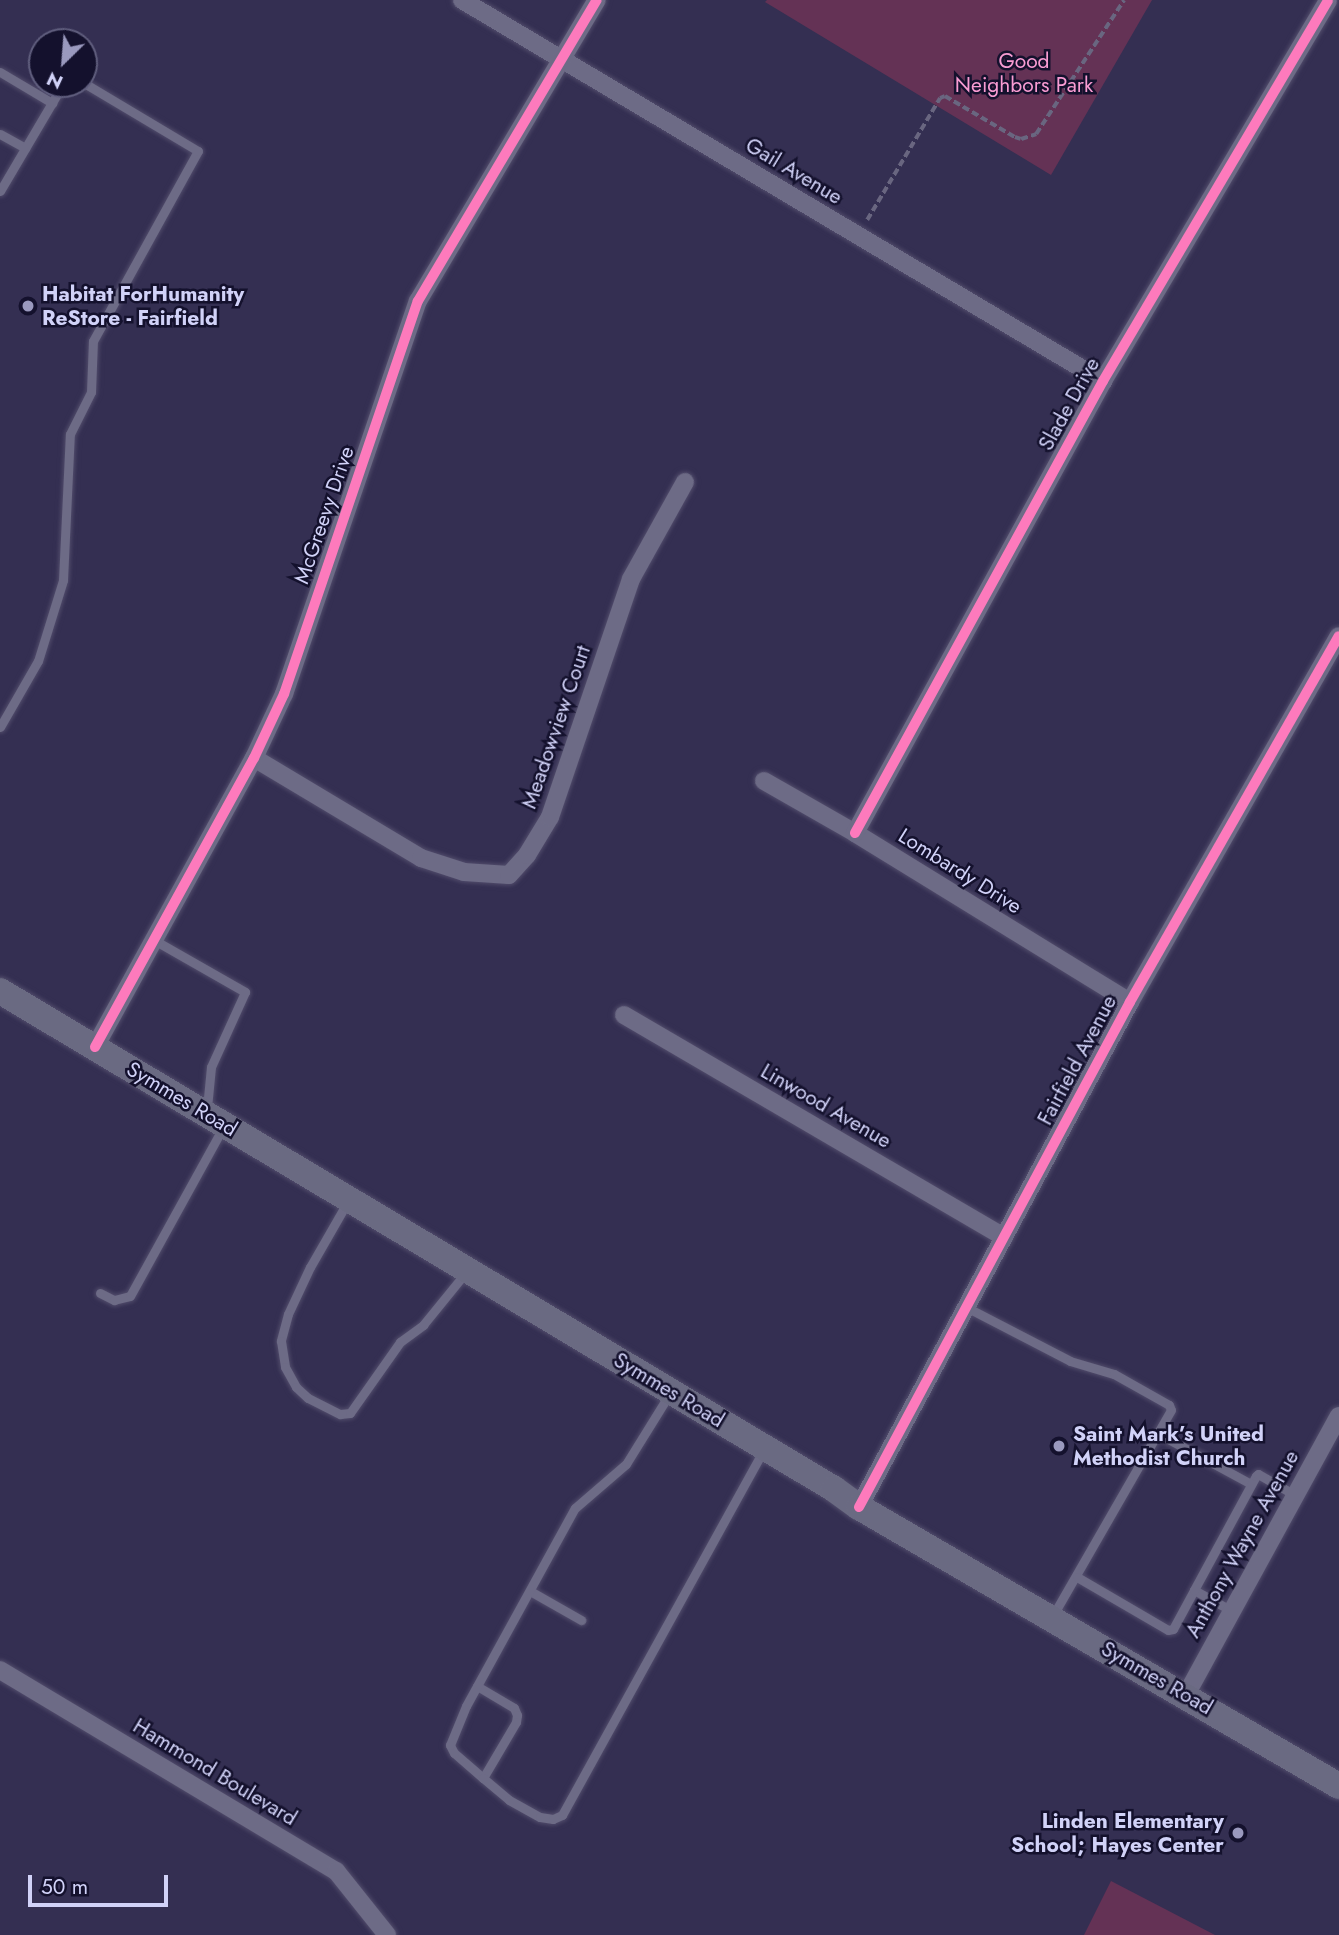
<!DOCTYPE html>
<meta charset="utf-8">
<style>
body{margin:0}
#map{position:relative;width:1339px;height:1935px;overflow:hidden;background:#342f52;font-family:Jost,sans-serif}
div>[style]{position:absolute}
.green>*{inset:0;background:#643255}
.path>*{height:3.5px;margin-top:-1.75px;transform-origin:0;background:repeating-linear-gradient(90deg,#696680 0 7px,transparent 0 10.5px)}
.roads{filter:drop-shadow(0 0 2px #514c6b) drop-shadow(0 0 2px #514c6b)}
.lane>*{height:9px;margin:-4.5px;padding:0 4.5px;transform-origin:4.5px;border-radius:4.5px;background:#6d6b86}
.street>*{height:18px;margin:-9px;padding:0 9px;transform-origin:9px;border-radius:9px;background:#6d6b86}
.secondary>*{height:26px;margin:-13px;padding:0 13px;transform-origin:13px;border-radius:13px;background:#6a6a82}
.cycleway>*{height:10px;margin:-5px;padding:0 5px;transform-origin:5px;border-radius:5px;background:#fd7abc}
.dots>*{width:19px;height:19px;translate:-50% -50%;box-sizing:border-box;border:4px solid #14112d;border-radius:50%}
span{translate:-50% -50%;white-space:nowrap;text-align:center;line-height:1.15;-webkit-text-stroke:5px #14112d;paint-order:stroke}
.park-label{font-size:21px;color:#f99cd3}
.street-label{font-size:21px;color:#d1d2f8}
.poi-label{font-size:21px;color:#d1d2f8;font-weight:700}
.left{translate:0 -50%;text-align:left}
.right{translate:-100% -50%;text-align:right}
.north{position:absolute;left:28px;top:28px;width:70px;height:70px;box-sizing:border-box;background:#14112d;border:2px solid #605e7e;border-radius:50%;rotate:205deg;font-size:19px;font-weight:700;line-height:28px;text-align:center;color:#d1d2f8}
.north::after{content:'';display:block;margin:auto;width:24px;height:32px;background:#9a99be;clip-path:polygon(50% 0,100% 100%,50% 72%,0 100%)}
.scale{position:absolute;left:28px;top:1875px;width:140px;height:32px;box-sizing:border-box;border:4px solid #d1d2f8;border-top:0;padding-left:9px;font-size:21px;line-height:24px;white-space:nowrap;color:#d1d2f8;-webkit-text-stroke:5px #14112d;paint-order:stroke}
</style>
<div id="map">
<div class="green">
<div style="clip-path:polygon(767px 0,1152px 0,1051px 175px,765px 2px)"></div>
<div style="clip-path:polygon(1111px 1881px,1215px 1935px,1084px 1935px)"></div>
</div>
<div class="path">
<div style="left:867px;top:220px;width:142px;rotate:-59.1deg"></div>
<div style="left:940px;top:98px;width:5px;rotate:-22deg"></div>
<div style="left:945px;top:96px;width:81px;rotate:30.4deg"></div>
<div style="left:1015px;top:137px;width:6px;rotate:18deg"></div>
<div style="left:1021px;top:139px;width:16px;rotate:-18deg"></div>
<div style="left:1036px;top:134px;width:160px;rotate:-56.7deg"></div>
</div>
<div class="roads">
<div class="lane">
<div style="left:0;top:72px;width:61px;rotate:30.8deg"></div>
<div style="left:0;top:134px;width:29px;rotate:29deg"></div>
<div style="left:0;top:191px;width:124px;rotate:-59.5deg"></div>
<div style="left:0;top:727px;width:76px;rotate:-60.1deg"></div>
<div style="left:38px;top:661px;width:85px;rotate:-72.8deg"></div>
<div style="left:63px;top:580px;width:146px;rotate:-87.3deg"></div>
<div style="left:70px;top:434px;width:47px;rotate:-63.4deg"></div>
<div style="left:91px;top:392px;width:51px;rotate:-87.8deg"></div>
<div style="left:93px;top:341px;width:217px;rotate:-61.1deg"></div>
<div style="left:198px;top:151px;width:133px;rotate:-149.2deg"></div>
<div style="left:154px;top:940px;width:105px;rotate:29.7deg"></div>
<div style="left:245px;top:992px;width:82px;rotate:114.4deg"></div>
<div style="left:211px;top:1067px;width:41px;rotate:95.6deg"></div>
<div style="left:348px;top:1201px;width:76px;rotate:119.9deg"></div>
<div style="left:310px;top:1267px;width:52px;rotate:115.1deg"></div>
<div style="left:288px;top:1314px;width:28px;rotate:105deg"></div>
<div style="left:281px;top:1341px;width:26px;rotate:81deg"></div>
<div style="left:285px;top:1367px;width:23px;rotate:61deg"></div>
<div style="left:296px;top:1387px;width:16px;rotate:43deg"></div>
<div style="left:308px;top:1398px;width:36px;rotate:27deg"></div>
<div style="left:340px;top:1414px;width:10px;rotate:-6deg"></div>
<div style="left:350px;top:1413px;width:87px;rotate:-54.8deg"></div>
<div style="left:400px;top:1342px;width:29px;rotate:-36deg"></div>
<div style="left:423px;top:1325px;width:68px;rotate:-50.9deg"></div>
<div style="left:100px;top:1293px;width:16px;rotate:27deg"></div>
<div style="left:114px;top:1300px;width:16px;rotate:-14deg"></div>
<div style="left:130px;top:1296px;width:194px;rotate:-61.1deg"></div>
<div style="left:966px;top:1307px;width:117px;rotate:27.4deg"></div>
<div style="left:1070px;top:1361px;width:46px;rotate:16.5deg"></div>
<div style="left:1114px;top:1374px;width:63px;rotate:29.4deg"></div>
<div style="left:1169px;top:1405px;width:5px;rotate:68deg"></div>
<div style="left:1171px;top:1410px;width:239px;rotate:119.9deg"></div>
<div style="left:1159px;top:1434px;width:105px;rotate:28.5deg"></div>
<div style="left:1077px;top:1577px;width:105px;rotate:30.2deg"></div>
<div style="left:1168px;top:1630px;width:5px;rotate:-11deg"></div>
<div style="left:1173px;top:1629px;width:44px;rotate:-61.7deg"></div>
<div style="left:1194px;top:1590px;width:43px;rotate:28.9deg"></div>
<div style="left:1194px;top:1590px;width:130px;rotate:-61.5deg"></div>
<div style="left:1256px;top:1476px;width:3px;rotate:-45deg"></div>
<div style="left:1258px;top:1474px;width:43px;rotate:29.6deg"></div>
<div style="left:530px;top:1591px;width:59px;rotate:29.6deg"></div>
<div style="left:477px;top:1686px;width:43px;rotate:30.7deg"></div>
<div style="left:514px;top:1708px;width:8px;rotate:67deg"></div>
<div style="left:517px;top:1715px;width:7px;rotate:98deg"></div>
<div style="left:516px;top:1722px;width:65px;rotate:120.5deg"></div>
<div style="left:483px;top:1778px;width:38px;rotate:-139deg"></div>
<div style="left:454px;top:1753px;width:9px;rotate:-117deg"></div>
<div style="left:450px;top:1745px;width:42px;rotate:-67.7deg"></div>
<div style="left:466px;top:1706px;width:226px;rotate:-61.2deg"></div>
<div style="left:575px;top:1508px;width:67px;rotate:-40.8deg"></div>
<div style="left:626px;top:1464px;width:84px;rotate:-58.2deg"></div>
<div style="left:483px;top:1778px;width:34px;rotate:40deg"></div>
<div style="left:509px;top:1800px;width:35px;rotate:29deg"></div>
<div style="left:540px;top:1817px;width:13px;rotate:9deg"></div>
<div style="left:553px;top:1819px;width:10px;rotate:-24deg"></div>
<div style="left:562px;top:1815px;width:418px;rotate:-61.1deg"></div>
</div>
<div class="street">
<div style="left:462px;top:0;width:746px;rotate:30.73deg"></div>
<div style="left:254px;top:758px;width:195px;rotate:30.9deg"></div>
<div style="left:421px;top:858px;width:45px;rotate:18deg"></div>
<div style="left:464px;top:872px;width:45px;rotate:3.8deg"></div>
<div style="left:509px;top:875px;width:27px;rotate:-48deg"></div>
<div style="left:527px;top:855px;width:44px;rotate:-58.8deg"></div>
<div style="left:550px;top:817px;width:251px;rotate:-71.2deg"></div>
<div style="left:631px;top:579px;width:111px;rotate:-60.9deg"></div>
<div style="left:764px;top:781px;width:105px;rotate:29.7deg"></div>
<div style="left:855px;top:833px;width:323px;rotate:31.6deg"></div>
<div style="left:855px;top:833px;width:516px;rotate:-61.25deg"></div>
<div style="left:1103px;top:381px;width:442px;rotate:-59.4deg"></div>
<div style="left:624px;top:1015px;width:440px;rotate:30.3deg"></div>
<div style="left:95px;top:1047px;width:330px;rotate:-61.2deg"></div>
<div style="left:254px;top:758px;width:71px;rotate:-64.9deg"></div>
<div style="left:284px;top:694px;width:415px;rotate:-71.2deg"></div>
<div style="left:418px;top:301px;width:350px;rotate:-59.3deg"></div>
<div style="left:859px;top:1507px;width:573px;rotate:-61.78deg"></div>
<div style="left:1130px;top:1002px;width:421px;rotate:-60.3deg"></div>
<div style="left:0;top:1670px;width:392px;rotate:30.9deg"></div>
<div style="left:336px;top:1871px;width:82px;rotate:51.4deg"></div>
<div style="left:1186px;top:1695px;width:318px;rotate:-61.3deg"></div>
</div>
<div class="secondary">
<div style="left:0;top:991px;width:971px;rotate:30.84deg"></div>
<div style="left:834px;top:1489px;width:31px;rotate:36deg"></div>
<div style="left:859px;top:1507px;width:555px;rotate:30.17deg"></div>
</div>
</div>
<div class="cycleway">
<div style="left:855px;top:833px;width:516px;rotate:-61.25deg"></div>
<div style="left:1103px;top:381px;width:442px;rotate:-59.4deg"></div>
<div style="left:95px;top:1047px;width:330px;rotate:-61.2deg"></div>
<div style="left:254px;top:758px;width:71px;rotate:-64.9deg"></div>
<div style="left:284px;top:694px;width:415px;rotate:-71.2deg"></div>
<div style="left:418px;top:301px;width:350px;rotate:-59.3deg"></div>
<div style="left:859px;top:1507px;width:573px;rotate:-61.78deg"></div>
<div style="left:1130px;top:1002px;width:421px;rotate:-60.3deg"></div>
</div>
<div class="dots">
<div style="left:28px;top:306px;background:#9a99be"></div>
<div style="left:1059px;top:1446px;background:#9a99be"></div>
<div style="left:1238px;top:1833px;background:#9a99be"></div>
</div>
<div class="park-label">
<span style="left:1024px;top:73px">Good<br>Neighbors Park</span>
</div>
<div class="street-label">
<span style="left:794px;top:171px;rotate:31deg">Gail Avenue</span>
<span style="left:1069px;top:404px;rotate:-61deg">Slade Drive</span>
<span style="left:324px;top:515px;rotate:-71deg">McGreevy Drive</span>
<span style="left:556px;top:727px;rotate:-71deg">Meadowview Court</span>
<span style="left:960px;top:871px;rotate:32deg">Lombardy Drive</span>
<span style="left:1077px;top:1060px;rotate:-62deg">Fairfield Avenue</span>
<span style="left:182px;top:1099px;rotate:31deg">Symmes Road</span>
<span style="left:826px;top:1106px;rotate:30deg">Linwood Avenue</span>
<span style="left:669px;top:1390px;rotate:31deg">Symmes Road</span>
<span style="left:1242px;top:1544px;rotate:-61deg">Anthony Wayne Avenue</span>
<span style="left:1157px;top:1678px;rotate:30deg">Symmes Road</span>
<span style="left:215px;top:1772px;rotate:31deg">Hammond Boulevard</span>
</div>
<div class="poi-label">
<span class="left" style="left:42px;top:306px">Habitat ForHumanity<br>ReStore - Fairfield</span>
<span class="left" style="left:1073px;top:1446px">Saint Mark’s United<br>Methodist Church</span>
<span class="right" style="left:1224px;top:1833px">Linden Elementary<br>School; Hayes Center</span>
</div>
<div class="north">N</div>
<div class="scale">50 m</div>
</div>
